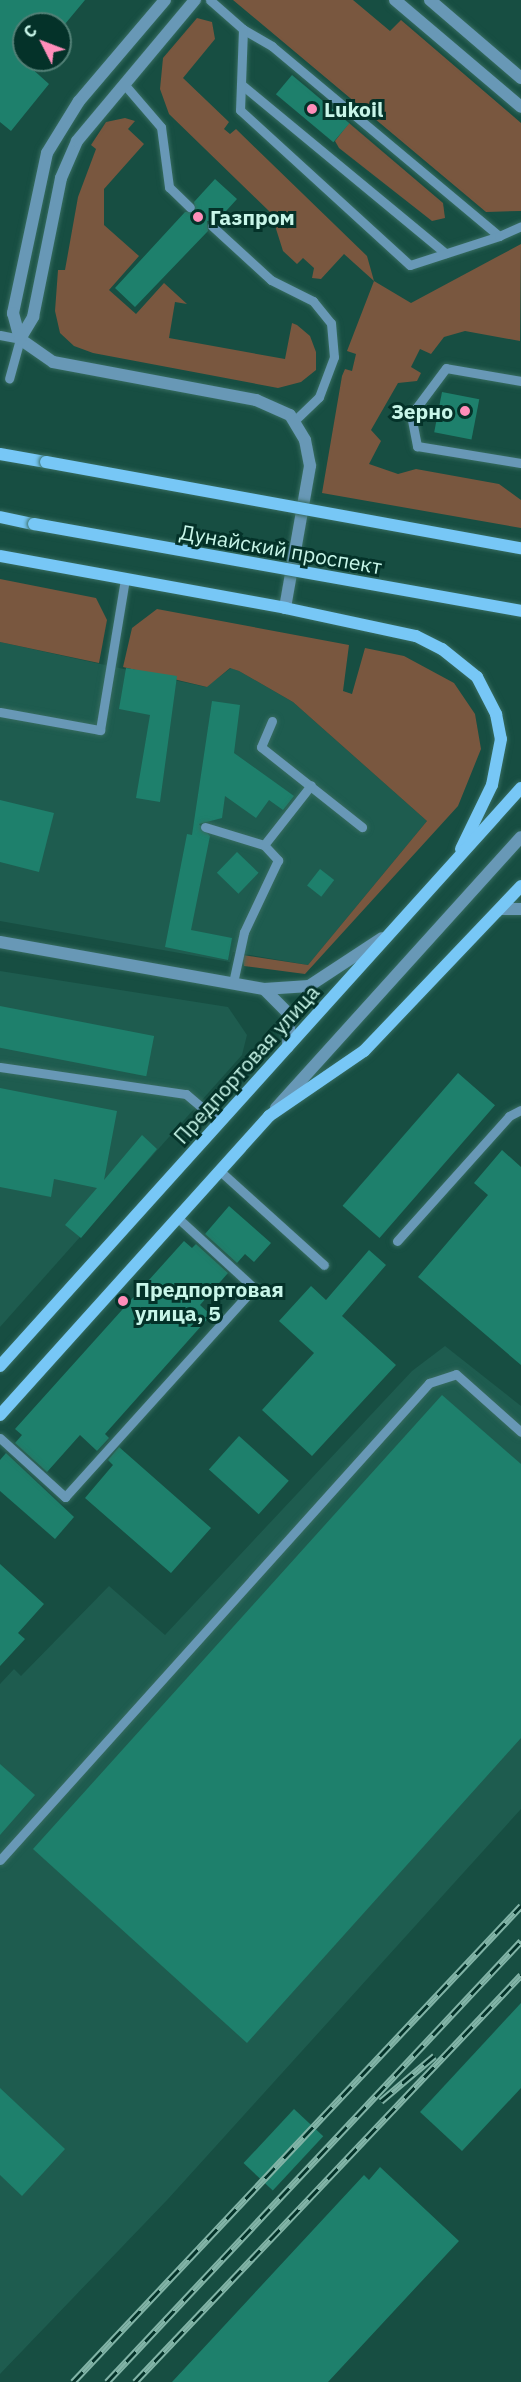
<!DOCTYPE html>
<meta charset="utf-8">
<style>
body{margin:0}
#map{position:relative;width:521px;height:2382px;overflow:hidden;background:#174e42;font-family:"IBM Plex Sans",sans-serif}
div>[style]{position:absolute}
.built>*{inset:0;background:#1e5c4f}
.green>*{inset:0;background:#79573f}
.building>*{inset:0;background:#1e806c;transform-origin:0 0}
.roads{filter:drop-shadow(0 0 2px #376c60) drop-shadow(0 0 2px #376c60)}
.service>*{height:9px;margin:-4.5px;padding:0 4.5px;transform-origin:4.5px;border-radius:4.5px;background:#6898b6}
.minor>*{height:12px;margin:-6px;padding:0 6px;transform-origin:6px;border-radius:6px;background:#6898b6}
.tertiary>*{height:12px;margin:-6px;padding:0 6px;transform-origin:6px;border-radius:6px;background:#6898b6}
.secondary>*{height:12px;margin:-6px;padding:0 6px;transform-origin:6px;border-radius:6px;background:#77c7f6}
.rail>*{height:7px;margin-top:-3.5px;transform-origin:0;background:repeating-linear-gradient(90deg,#043229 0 14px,#82b4a7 0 28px);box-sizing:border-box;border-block:2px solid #82b4a7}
.bridges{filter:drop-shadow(0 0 2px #376c60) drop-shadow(0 0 2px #376c60)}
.secondary-bridge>*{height:12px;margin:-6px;padding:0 6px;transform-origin:6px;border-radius:6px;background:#77c7f6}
.dots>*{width:16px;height:16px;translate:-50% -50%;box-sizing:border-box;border:3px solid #043229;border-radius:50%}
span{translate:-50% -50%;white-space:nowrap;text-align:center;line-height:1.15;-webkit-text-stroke:6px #043229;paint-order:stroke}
.poi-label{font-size:21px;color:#c8f6e9;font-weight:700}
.left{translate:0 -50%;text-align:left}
.right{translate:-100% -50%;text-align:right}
.street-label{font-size:21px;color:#c8f6e9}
.north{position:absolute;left:12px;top:12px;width:60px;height:60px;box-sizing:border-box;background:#043229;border:2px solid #528076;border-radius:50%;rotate:312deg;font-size:16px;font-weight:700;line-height:24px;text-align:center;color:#c8f6e9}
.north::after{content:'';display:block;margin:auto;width:21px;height:27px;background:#ff8eba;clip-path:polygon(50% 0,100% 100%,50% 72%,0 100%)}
</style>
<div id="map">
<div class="built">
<div style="clip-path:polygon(0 642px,206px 687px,231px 668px,239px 671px,293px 702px,427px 821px,308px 965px,233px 952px,230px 962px,0 921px)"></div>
<div style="clip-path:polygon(0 971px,228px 1007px,247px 1035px,242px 1055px,0 1327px)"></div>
<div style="clip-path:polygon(445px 1346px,521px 1406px,521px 1809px,168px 2199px,0 2374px,0 1684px,14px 1669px,21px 1676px,109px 1586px,165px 1635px,412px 1371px)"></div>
</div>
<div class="green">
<div style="clip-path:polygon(233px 0,353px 0,390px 31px,401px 20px,521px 123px,521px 211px,486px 212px)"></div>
<div style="clip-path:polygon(197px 18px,212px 22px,215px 39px,183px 78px,229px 122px,224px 129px,230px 134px,236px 129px,367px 256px,374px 281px,411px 303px,521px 244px,520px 341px,465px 331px,444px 337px,431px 354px,420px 349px,411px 367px,421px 373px,417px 381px,398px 383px,371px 430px,381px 441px,369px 464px,398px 474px,416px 469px,499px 484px,521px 500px,521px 528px,322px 493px,342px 376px,345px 369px,352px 371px,356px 354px,347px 351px,374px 281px,344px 254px,321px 279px,312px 278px,314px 268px,303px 258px,297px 264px,283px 251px,271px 213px,169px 114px,160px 89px,163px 58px)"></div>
<div style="clip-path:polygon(125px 118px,135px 121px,128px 129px,144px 144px,104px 189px,104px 225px,139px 256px,109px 290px,136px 314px,164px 283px,187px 304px,175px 302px,169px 338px,285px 359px,292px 323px,297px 325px,310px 336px,316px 352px,316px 370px,301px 382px,278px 388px,93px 353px,74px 346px,60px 333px,55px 311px,58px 270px,65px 270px,78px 197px,96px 149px,91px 145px,106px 122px)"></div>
<div style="clip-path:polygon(349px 123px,443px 203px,445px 218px,432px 221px,339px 148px,335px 141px)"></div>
<div style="clip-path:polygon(0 579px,96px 598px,107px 620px,99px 663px,0 642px)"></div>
<div style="clip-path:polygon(157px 609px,349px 645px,343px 691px,352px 694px,365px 648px,404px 656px,454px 683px,475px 714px,481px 749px,458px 806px,305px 974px,244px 966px,242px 955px,308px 965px,427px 821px,293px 702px,239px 671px,230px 668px,207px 687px,123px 667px,132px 628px)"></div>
</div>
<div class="building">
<div style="clip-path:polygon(0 0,85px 0,65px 24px,24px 24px,24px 60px,36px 60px,30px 67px,49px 84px,11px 131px,0 122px)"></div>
<div style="left:292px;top:75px;width:75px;height:25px;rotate:40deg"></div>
<div style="clip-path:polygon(215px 179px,237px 199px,217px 221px,207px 221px,208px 231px,135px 307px,115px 288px,185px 212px,195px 211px,194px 202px)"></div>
<div style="left:442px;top:392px;width:38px;height:41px;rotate:11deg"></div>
<div style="clip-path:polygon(126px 668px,177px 676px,160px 802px,136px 798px,150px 715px,119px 709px)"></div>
<div style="clip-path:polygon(212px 701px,240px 705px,234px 753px,294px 796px,283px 810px,269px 800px,256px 818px,225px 796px,222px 818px,199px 824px,210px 836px,191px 930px,232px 938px,228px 960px,165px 947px,187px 834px,192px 835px)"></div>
<div style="clip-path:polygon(0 800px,54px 813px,39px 872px,0 862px)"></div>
<div style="left:237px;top:852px;width:30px;height:29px;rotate:44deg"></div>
<div style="left:320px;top:869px;width:18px;height:21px;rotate:38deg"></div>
<div style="left:0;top:1006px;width:157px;height:41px;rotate:11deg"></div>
<div style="left:458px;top:1073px;width:49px;height:176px;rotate:41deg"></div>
<div style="clip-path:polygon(0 1088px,117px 1111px,104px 1180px,142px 1135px,157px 1149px,81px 1238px,65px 1225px,97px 1188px,54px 1179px,51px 1197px,0 1187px)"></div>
<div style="clip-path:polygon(502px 1150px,521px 1167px,521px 1365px,418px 1277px,488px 1195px,474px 1183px)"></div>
<div style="clip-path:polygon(229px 1206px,271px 1243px,254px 1262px,245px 1254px,237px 1263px,205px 1234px)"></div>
<div style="clip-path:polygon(184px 1241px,192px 1248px,196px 1244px,228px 1273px,200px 1305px,211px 1315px,105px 1434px,109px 1438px,97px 1451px,80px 1435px,47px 1472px,15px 1443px,22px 1435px,15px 1429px)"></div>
<div style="clip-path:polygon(369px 1250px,386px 1265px,342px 1316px,396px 1365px,312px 1456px,262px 1410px,314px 1353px,279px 1321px,311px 1286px,326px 1300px)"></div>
<div style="clip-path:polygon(442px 1395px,521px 1464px,521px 1738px,247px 2043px,33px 1849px)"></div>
<div style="left:239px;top:1436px;width:67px;height:45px;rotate:42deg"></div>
<div style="clip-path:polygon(119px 1447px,211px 1528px,171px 1573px,85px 1498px,113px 1465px,108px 1460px)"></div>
<div style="clip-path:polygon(6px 1453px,74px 1517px,55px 1539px,0 1491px,0 1460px)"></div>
<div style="clip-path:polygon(0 1564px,44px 1604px,18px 1633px,25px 1639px,0 1666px)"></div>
<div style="clip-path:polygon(0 1764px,35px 1795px,0 1835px)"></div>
<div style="clip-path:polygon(521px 2003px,521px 2088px,462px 2151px,420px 2112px)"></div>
<div style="clip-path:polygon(0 2088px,65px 2149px,22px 2196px,0 2175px)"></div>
<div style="left:294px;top:2109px;width:40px;height:74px;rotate:43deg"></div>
<div style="clip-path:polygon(380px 2167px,459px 2241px,328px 2382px,172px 2382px,364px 2175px,369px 2180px)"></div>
</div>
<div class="roads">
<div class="service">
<div style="left:210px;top:0;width:44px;rotate:41.3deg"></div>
<div style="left:124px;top:84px;width:57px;rotate:49.3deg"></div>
<div style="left:161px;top:127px;width:61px;rotate:82.4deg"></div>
<div style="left:169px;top:187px;width:29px;rotate:44deg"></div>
<div style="left:242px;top:85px;width:264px;rotate:39.6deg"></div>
<div style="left:212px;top:226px;width:80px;rotate:42.5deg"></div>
<div style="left:271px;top:280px;width:47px;rotate:26.6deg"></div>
<div style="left:313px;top:301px;width:28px;rotate:51deg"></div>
<div style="left:331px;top:323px;width:34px;rotate:85deg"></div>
<div style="left:334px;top:357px;width:43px;rotate:110.6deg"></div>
<div style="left:319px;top:397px;width:35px;rotate:136deg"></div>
<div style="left:499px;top:236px;width:296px;rotate:-140.1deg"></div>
<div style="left:272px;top:46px;width:34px;rotate:-150deg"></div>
<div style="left:243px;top:29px;width:81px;rotate:92.1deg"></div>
<div style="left:240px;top:110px;width:230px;rotate:42.4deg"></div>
<div style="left:410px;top:265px;width:94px;rotate:-18deg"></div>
<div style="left:499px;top:236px;width:24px;rotate:-24deg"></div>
<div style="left:0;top:335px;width:20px;rotate:11deg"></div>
<div style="left:20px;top:339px;width:41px;rotate:105.4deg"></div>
<div style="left:521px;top:381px;width:76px;rotate:-170.2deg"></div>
<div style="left:446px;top:368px;width:59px;rotate:126.7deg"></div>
<div style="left:411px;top:415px;width:32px;rotate:79deg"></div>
<div style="left:417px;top:446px;width:105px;rotate:9.3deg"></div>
<div style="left:0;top:712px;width:102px;rotate:10.2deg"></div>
<div style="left:100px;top:730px;width:153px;rotate:-80.6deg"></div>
<div style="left:272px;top:721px;width:28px;rotate:113deg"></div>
<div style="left:261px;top:747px;width:129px;rotate:38.4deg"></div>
<div style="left:205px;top:827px;width:62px;rotate:17deg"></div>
<div style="left:264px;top:845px;width:21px;rotate:47deg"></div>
<div style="left:278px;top:860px;width:80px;rotate:115.3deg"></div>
<div style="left:244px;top:932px;width:52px;rotate:102.2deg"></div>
<div style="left:264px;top:845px;width:76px;rotate:-51.9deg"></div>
<div style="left:0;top:1067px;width:188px;rotate:8.3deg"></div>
<div style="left:186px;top:1094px;width:43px;rotate:40.3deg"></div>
<div style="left:220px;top:1171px;width:140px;rotate:42.1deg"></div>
<div style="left:397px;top:1241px;width:168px;rotate:-48.1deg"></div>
<div style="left:509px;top:1116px;width:13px;rotate:-27deg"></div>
<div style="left:0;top:1438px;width:88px;rotate:42.2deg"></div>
<div style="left:65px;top:1497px;width:282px;rotate:-47.9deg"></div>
<div style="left:254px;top:1288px;width:103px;rotate:-137.4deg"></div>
<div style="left:0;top:1860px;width:642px;rotate:-48.03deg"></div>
<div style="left:429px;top:1383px;width:28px;rotate:-18deg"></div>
<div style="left:456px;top:1374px;width:87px;rotate:41.7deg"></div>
</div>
<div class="minor">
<div style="left:165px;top:0;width:133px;rotate:130.4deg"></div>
<div style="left:79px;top:101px;width:61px;rotate:121.6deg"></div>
<div style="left:47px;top:153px;width:164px;rotate:102deg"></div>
<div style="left:13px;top:313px;width:27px;rotate:75deg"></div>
<div style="left:20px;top:339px;width:40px;rotate:34.9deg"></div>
<div style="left:53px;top:362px;width:207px;rotate:10.6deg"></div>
<div style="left:256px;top:400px;width:37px;rotate:24deg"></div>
<div style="left:290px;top:415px;width:29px;rotate:59deg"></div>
<div style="left:305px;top:440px;width:26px;rotate:79deg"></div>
<div style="left:310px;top:466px;width:144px;rotate:100deg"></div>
<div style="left:20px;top:339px;width:26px;rotate:-59deg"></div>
<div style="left:33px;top:317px;width:142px;rotate:-78.6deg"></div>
<div style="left:61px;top:178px;width:40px;rotate:-66.6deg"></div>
<div style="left:77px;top:141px;width:184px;rotate:-50.1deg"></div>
<div style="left:500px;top:909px;width:21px"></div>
<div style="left:0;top:942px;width:268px;rotate:10.1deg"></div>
<div style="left:264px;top:989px;width:45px;rotate:-3.8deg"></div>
<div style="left:309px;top:986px;width:87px;rotate:-33.3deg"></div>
<div style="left:264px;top:989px;width:37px;rotate:45deg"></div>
<div style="left:290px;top:1015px;width:32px;rotate:94deg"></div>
</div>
<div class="tertiary">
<div style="left:395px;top:0;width:165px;rotate:40.3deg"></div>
<div style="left:430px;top:0;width:120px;rotate:40.6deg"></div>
<div style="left:276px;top:1108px;width:365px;rotate:-47.9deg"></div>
</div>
<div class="secondary">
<div style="left:0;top:454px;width:47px;rotate:9.9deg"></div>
<div style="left:0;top:517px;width:35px;rotate:12deg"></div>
<div style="left:0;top:556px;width:290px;rotate:10.3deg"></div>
<div style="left:285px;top:608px;width:134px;rotate:12.1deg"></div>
<div style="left:416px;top:636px;width:29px;rotate:27deg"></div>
<div style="left:442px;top:649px;width:45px;rotate:38.7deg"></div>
<div style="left:477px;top:677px;width:42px;rotate:62.8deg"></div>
<div style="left:496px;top:714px;width:25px;rotate:79deg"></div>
<div style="left:501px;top:739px;width:47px;rotate:101.1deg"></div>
<div style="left:492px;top:785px;width:71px;rotate:115.8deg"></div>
<div style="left:0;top:1366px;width:778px;rotate:-47.97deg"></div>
<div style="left:0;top:1415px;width:402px;rotate:-48deg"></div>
<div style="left:269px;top:1116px;width:115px;rotate:-34.4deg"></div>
<div style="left:364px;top:1051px;width:228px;rotate:-46.4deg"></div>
</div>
</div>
<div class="rail">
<div style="left:381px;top:2101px;width:70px;rotate:-40.3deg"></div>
<div style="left:73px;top:2382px;width:654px;rotate:-46.74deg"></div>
<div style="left:107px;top:2382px;width:605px;rotate:-46.81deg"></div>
<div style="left:135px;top:2382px;width:561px;rotate:-46.52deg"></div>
</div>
<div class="bridges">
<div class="secondary-bridge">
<div style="left:46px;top:462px;width:483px;rotate:10.3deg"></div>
<div style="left:34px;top:524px;width:495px;rotate:10.1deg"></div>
</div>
</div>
<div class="dots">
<div style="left:312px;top:109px;background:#ff8eba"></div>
<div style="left:198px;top:217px;background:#ff8eba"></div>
<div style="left:465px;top:411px;background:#ff8eba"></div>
<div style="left:123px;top:1301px;background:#ff8eba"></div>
</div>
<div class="poi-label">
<span class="left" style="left:324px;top:109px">Lukoil</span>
<span class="left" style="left:210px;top:217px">Газпром</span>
<span class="right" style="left:453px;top:411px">Зерно</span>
<span class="left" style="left:135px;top:1301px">Предпортовая<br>улица, 5</span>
</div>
<div class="street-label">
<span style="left:281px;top:549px;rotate:10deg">Дунайский проспект</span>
<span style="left:246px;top:1064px;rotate:-48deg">Предпортовая улица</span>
</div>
<div class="north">С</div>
</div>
